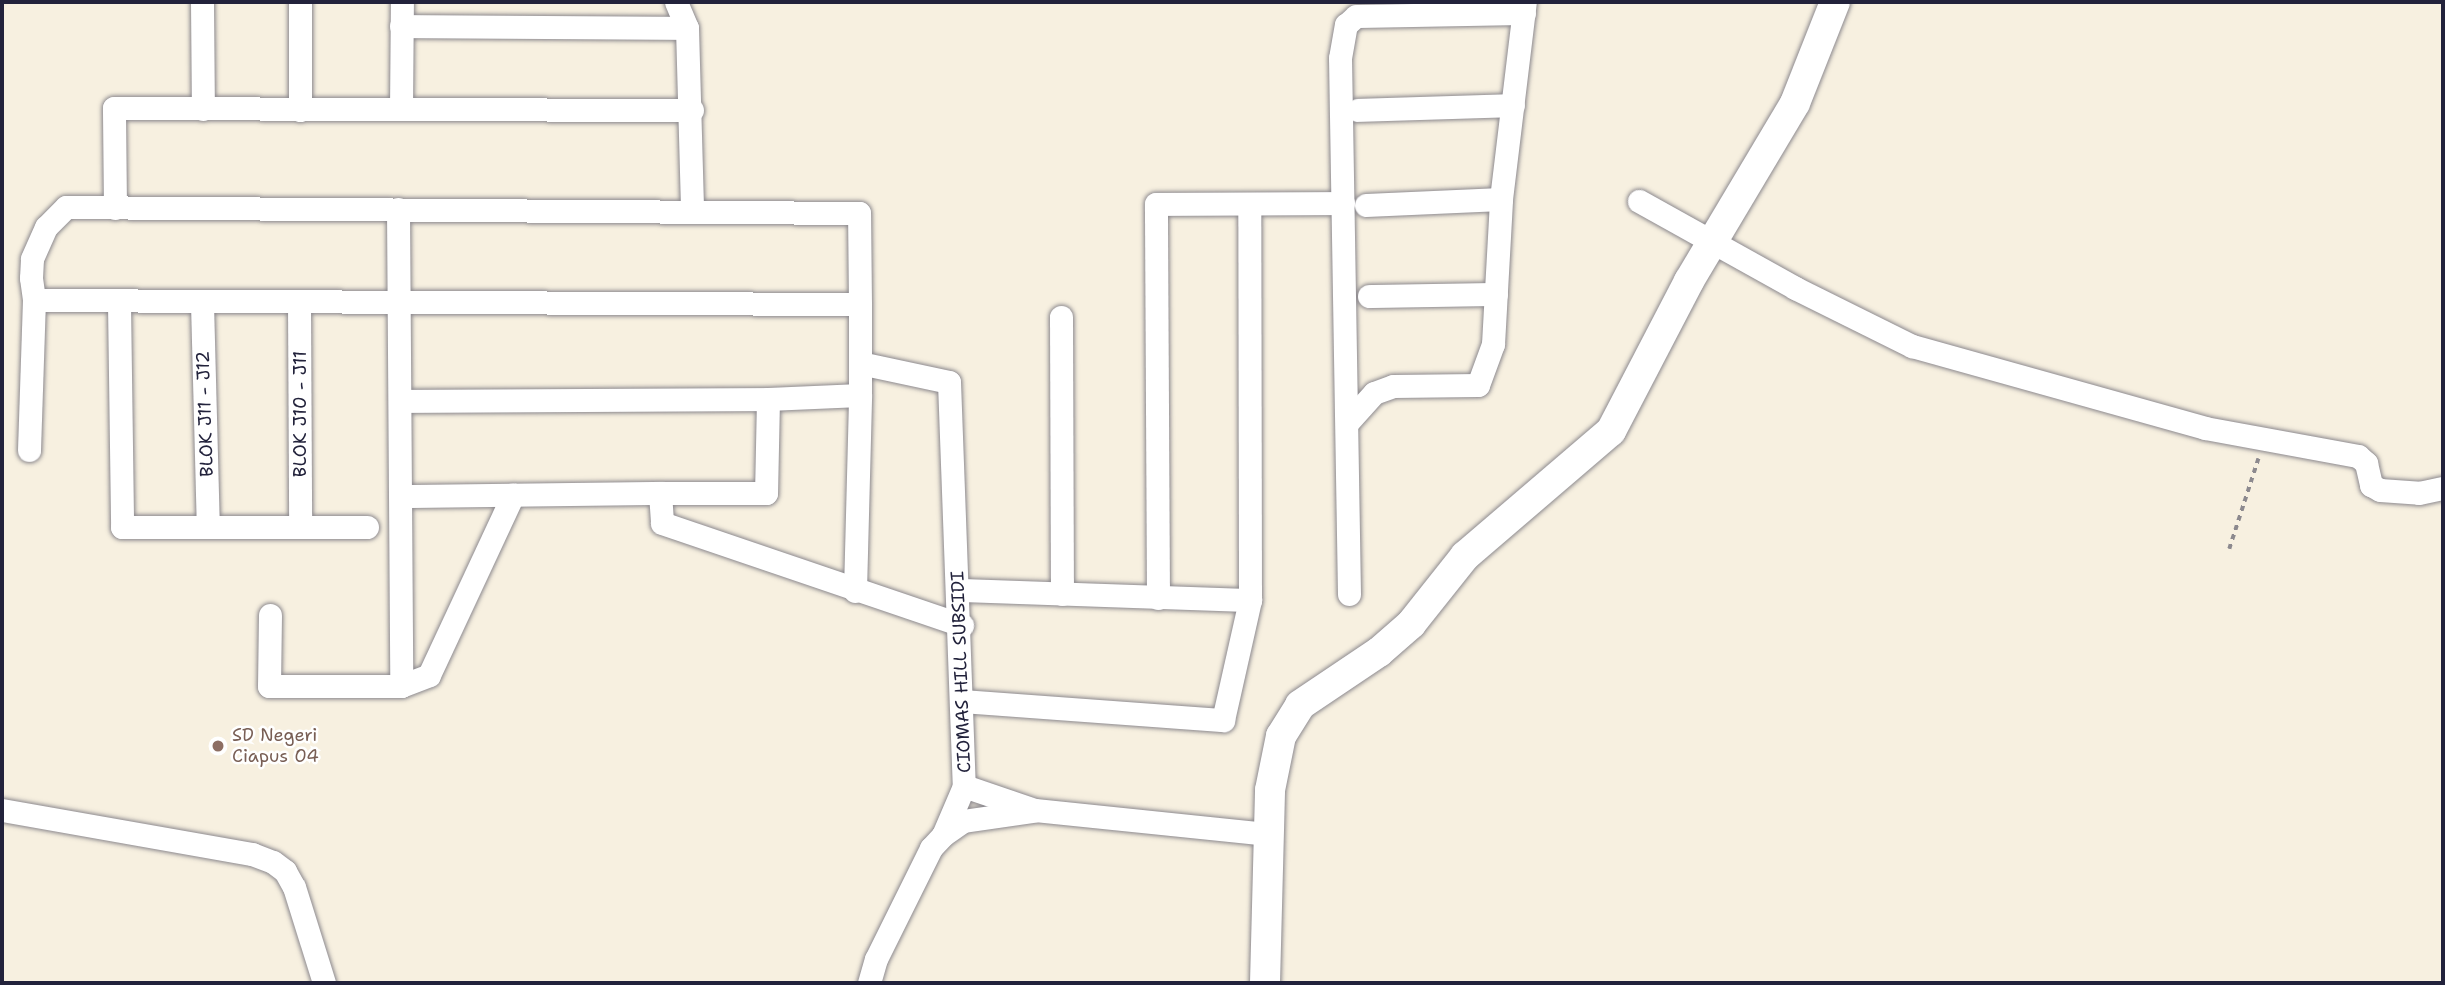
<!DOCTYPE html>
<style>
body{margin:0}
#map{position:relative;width:2445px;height:985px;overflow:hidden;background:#f7f0e0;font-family:"Shantell Sans",sans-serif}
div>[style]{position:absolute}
.path>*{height:3.5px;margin-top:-1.75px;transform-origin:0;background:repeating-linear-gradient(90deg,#8c898e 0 5px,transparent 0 10px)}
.roads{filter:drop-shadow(0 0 2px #8c898e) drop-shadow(0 0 2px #8c898e)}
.minor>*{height:23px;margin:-11.5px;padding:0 11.5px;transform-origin:11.5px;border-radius:11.5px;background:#fff}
.tertiary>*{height:30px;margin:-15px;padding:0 15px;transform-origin:15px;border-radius:15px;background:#fff}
.dots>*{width:19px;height:19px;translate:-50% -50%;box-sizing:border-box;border:4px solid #fff;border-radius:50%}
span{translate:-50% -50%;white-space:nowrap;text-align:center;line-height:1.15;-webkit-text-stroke:5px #fff;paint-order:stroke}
.street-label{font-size:18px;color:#22223b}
.education-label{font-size:18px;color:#785e54}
.left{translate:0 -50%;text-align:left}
.frame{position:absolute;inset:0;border:4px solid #22223b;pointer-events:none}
</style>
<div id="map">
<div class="path">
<div style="left:2229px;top:549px;width:95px;rotate:-72.1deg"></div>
</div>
<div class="roads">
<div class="minor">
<div style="left:202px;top:2px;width:107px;rotate:89.5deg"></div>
<div style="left:676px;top:2px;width:28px;rotate:67deg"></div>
<div style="left:687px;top:28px;width:184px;rotate:88.4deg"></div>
<div style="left:401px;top:26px;width:286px;rotate:0.4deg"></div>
<div style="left:401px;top:109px;width:107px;rotate:-89.5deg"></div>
<div style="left:300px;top:110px;width:108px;rotate:-90deg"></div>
<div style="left:1358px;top:110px;width:155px;rotate:-1.8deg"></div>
<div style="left:1639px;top:201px;width:179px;rotate:29.1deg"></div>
<div style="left:1795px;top:288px;width:131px;rotate:26.4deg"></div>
<div style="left:1912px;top:346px;width:304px;rotate:15.6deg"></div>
<div style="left:2205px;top:428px;width:156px;rotate:10.4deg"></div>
<div style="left:2358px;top:456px;width:11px;rotate:41deg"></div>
<div style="left:2366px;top:463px;width:23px;rotate:77deg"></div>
<div style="left:2371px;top:485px;width:10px;rotate:29deg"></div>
<div style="left:2380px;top:490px;width:39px;rotate:4deg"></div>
<div style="left:2419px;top:493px;width:25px;rotate:-12deg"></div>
<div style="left:1366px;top:205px;width:135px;rotate:-2.5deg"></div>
<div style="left:115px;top:208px;width:100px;rotate:-90.6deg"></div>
<div style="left:114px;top:108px;width:578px;rotate:0.2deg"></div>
<div style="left:398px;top:209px;width:477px;rotate:89.6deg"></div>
<div style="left:1369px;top:296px;width:127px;rotate:-0.9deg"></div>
<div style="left:119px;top:303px;width:224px;rotate:89.2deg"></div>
<div style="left:122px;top:527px;width:245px"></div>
<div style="left:202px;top:303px;width:222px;rotate:88.5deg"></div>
<div style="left:299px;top:303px;width:222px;rotate:89.7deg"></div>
<div style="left:1061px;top:317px;width:277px;rotate:89.8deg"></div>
<div style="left:860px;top:363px;width:91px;rotate:12.1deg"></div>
<div style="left:949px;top:382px;width:404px;rotate:87.9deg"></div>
<div style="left:964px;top:786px;width:53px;rotate:113.2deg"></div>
<div style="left:768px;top:399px;width:92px;rotate:-2.5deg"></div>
<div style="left:401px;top:401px;width:367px;rotate:-0.3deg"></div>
<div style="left:768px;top:399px;width:94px;rotate:91.2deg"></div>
<div style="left:766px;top:493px;width:106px;rotate:180deg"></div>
<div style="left:660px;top:493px;width:30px;rotate:86deg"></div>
<div style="left:662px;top:523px;width:317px;rotate:18.8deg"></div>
<div style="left:1347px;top:423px;width:40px;rotate:-48deg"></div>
<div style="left:1374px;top:393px;width:20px;rotate:-20deg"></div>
<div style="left:1393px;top:386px;width:85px;rotate:-0.7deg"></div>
<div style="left:1478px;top:385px;width:44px;rotate:-69.9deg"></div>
<div style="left:1493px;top:344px;width:145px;rotate:-86.8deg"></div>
<div style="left:1501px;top:199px;width:198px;rotate:-83.1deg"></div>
<div style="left:29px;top:450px;width:150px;rotate:-88.1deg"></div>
<div style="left:402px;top:496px;width:258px;rotate:-0.7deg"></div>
<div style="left:959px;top:590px;width:291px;rotate:2deg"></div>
<div style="left:855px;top:591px;width:196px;rotate:-88.5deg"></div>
<div style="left:860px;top:395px;width:91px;rotate:-90deg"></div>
<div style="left:860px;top:304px;width:91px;rotate:-90.6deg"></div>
<div style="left:859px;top:213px;width:793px;rotate:-179.57deg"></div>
<div style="left:66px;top:207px;width:28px;rotate:135deg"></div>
<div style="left:46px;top:227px;width:35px;rotate:114deg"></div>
<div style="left:32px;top:259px;width:19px;rotate:93deg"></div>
<div style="left:31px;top:278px;width:22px;rotate:82deg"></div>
<div style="left:34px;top:300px;width:826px;rotate:0.28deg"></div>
<div style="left:1349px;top:594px;width:536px;rotate:-90.96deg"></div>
<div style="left:1340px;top:58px;width:34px;rotate:-80deg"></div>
<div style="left:1346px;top:25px;width:13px;rotate:-42deg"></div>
<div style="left:1356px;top:16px;width:168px;rotate:-1deg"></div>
<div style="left:1158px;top:598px;width:394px;rotate:-90.3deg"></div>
<div style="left:1156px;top:204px;width:187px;rotate:-0.3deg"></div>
<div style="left:270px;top:615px;width:71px;rotate:90.8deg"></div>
<div style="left:269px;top:686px;width:132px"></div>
<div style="left:401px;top:686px;width:30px;rotate:-21deg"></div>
<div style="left:429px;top:675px;width:199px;rotate:-65deg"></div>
<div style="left:963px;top:701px;width:261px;rotate:4.2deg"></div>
<div style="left:1223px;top:720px;width:123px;rotate:-77.3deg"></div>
<div style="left:1250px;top:600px;width:396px;rotate:-90.1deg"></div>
<div style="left:964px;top:786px;width:75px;rotate:18.7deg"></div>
<div style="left:1035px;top:810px;width:235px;rotate:5.9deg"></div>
<div style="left:2px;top:810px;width:254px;rotate:10deg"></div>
<div style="left:252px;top:854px;width:22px;rotate:21deg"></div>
<div style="left:273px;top:862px;width:15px;rotate:37deg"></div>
<div style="left:285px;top:871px;width:18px;rotate:61deg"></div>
<div style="left:294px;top:887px;width:101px;rotate:72.6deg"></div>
<div style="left:869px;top:983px;width:25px;rotate:-74deg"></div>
<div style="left:876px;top:959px;width:124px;rotate:-63.6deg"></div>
<div style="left:931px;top:848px;width:18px;rotate:-47deg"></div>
<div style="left:943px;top:835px;width:24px;rotate:-35deg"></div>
<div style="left:963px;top:821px;width:70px;rotate:-8.2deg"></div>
</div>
<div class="tertiary">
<div style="left:1265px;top:983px;width:193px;rotate:-88.5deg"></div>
<div style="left:1270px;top:790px;width:55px;rotate:-78.5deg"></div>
<div style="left:1281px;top:736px;width:36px;rotate:-58deg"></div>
<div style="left:1300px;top:705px;width:95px;rotate:-33.9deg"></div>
<div style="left:1379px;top:652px;width:43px;rotate:-41.2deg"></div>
<div style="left:1411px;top:624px;width:87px;rotate:-51.5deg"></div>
<div style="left:1465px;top:556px;width:192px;rotate:-40.6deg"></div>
<div style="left:1611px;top:431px;width:169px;rotate:-62.5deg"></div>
<div style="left:1689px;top:281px;width:207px;rotate:-59.2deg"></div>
<div style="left:1795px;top:103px;width:109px;rotate:-68.4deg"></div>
</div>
</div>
<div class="dots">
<div style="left:218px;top:746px;background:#8d6e63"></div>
</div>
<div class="street-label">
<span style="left:205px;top:414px;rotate:-92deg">BLOK J11 - J12</span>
<span style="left:300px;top:414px;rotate:-90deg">BLOK J10 - J11</span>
<span style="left:961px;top:672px;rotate:-92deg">CIOMAS HILL SUBSIDI</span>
</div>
<div class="education-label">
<span class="left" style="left:232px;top:746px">SD Negeri<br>Ciapus 04</span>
</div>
<div class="frame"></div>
</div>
